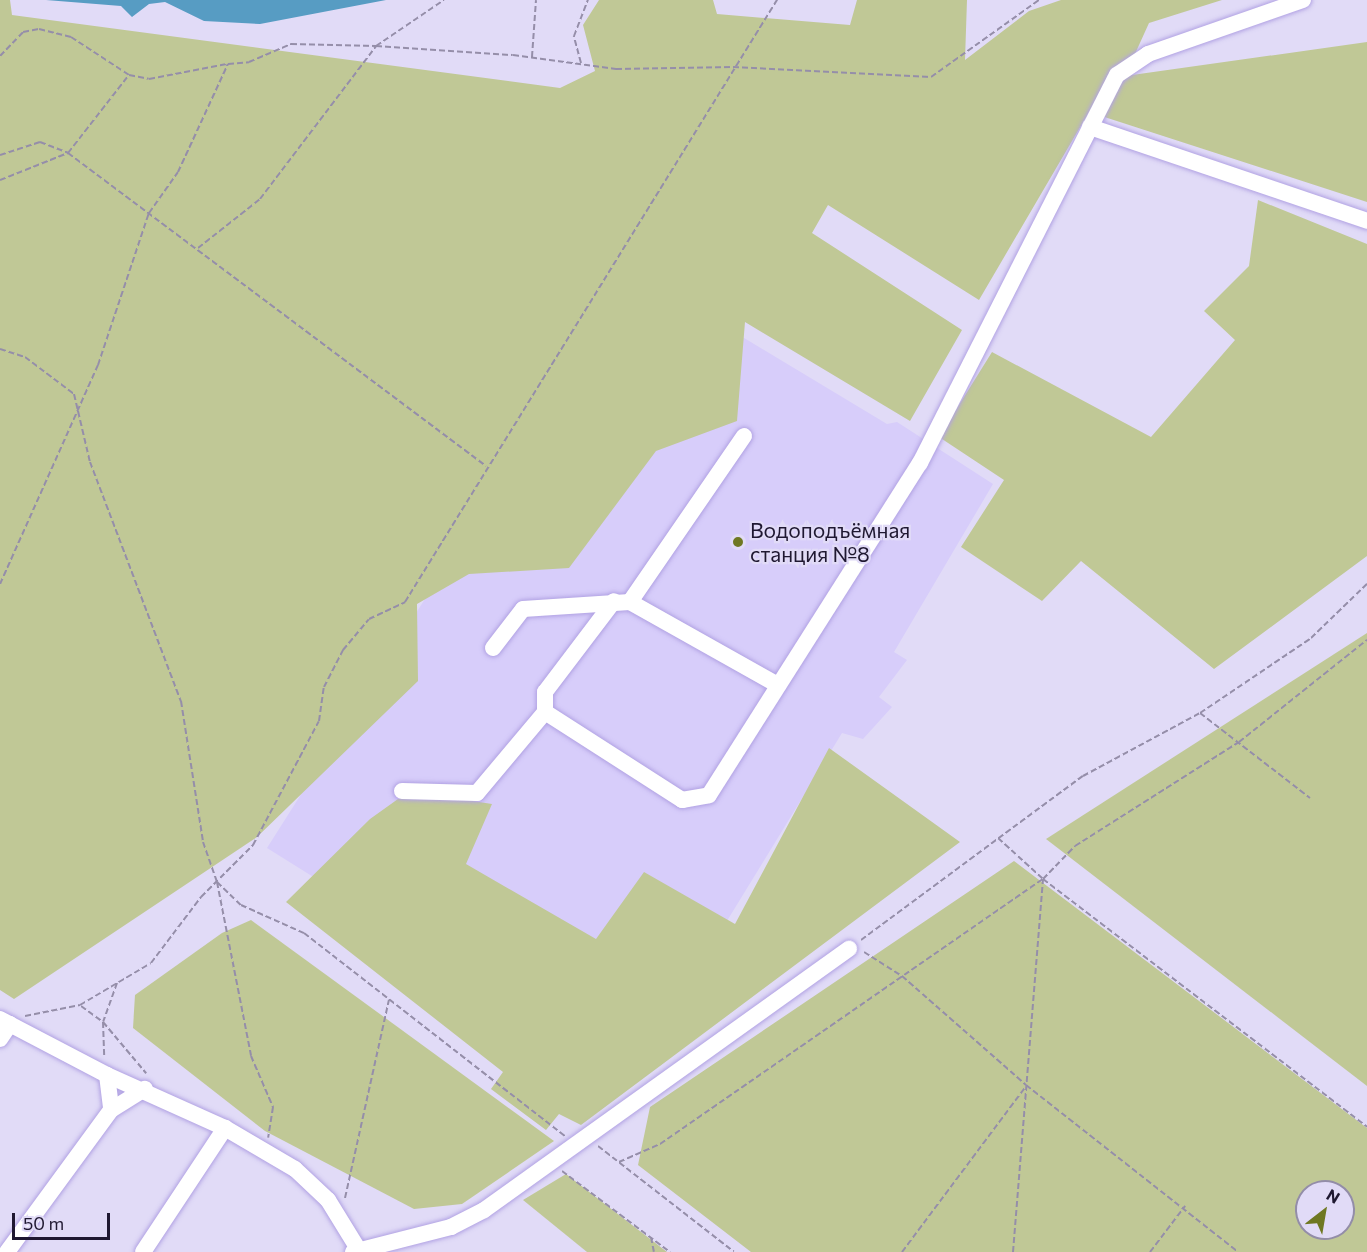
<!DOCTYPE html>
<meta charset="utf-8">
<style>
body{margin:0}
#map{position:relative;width:1367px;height:1252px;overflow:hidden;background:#e1dbf7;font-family:Commissioner,sans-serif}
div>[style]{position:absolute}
.built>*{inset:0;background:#d7cdfa}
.green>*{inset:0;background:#c0c896}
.water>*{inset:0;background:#579cc3}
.path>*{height:2px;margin-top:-1px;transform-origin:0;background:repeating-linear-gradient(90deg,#958ea9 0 6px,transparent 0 9px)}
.roads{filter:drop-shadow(0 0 2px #b1a2e3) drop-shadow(0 0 2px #b1a2e3)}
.minor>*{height:16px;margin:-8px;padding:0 8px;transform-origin:8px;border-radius:8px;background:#fff}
.dots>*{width:16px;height:16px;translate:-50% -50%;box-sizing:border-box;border:3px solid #e1dbf7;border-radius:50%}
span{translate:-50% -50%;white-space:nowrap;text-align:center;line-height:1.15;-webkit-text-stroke:4.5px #e1dbf7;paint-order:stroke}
.poi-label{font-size:21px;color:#1f1831}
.left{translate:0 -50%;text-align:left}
.north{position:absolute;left:1295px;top:1180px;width:60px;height:60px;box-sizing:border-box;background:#e1dbf7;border:2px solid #938da8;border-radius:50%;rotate:31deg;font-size:16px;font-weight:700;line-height:24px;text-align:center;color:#1f1831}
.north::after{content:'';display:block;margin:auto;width:21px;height:27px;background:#6f7822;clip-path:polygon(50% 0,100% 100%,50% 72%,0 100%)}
.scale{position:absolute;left:12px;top:1213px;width:98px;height:27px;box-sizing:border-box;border:3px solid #1f1831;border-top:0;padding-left:8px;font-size:18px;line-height:21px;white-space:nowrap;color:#1f1831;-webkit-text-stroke:4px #e1dbf7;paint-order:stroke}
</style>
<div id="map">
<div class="built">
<div style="clip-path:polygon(633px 271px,887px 424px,897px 422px,993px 484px,894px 652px,907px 660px,879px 697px,892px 707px,863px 739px,842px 733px,632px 1076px,267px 848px)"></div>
</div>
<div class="green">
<div style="clip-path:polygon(0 0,10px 0,12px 15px,560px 88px,595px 71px,583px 25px,599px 0,713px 0,717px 14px,850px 25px,857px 0,967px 0,965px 60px,1029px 11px,1061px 0,1222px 0,1149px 23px,1125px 76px,1367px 42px,1367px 202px,1089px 112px,979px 300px,828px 205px,812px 233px,962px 330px,910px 421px,745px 322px,737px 421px,656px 451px,569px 568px,469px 574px,417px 604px,418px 681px,257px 837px,14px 999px,0 990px)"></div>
<div style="clip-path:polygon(1258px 200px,1367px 244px,1367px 556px,1214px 669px,1081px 561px,1042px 601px,961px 547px,1004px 480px,939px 437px,992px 352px,1151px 437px,1235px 340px,1204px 311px,1249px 266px)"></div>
<div style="clip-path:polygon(1367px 633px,1367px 1086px,1046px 839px)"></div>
<div style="clip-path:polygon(829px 748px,960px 842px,581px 1125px,559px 1114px,546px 1130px,491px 1089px,503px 1072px,286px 902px,370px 819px,398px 799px,447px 797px,492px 804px,466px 864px,596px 939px,644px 872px,735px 924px)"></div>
<div style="clip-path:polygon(evenodd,1014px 861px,1367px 1128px,1367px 1252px,751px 1252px,638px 1165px,650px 1107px,1014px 861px,1307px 1192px,1343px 1192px,1343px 1228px,1307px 1228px,1307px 1192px)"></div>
<div style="clip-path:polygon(251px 920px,554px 1141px,462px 1204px,414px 1209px,265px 1131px,133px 1028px,135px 995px,222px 933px)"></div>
<div style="clip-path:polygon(566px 1174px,667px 1252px,587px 1252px,523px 1200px)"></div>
</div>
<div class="water">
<div style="clip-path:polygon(46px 0,386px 0,260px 24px,204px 21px,165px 2px,149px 4px,132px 17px,121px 6px)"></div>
</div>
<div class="path">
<div style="left:0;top:56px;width:33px;rotate:-46deg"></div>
<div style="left:23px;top:32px;width:16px;rotate:-11deg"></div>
<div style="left:39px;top:29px;width:33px;rotate:14deg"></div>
<div style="left:71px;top:37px;width:69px;rotate:33.2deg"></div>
<div style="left:129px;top:75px;width:20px;rotate:11deg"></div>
<div style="left:149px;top:79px;width:79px;rotate:-10.9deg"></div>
<div style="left:532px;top:57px;width:57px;rotate:-86deg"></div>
<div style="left:581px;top:63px;width:28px;rotate:-105deg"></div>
<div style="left:574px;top:36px;width:39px;rotate:-69deg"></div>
<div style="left:0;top:155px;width:42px;rotate:-18deg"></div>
<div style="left:40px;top:142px;width:30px;rotate:21deg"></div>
<div style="left:68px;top:153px;width:522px;rotate:36.83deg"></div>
<div style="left:0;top:180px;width:73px;rotate:-21.7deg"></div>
<div style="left:68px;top:153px;width:99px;rotate:-52deg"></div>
<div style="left:198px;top:248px;width:79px;rotate:-38.3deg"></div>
<div style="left:260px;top:199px;width:192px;rotate:-52.8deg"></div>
<div style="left:376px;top:46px;width:137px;rotate:3.8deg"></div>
<div style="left:513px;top:55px;width:104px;rotate:7.7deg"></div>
<div style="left:616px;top:69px;width:117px;rotate:-1deg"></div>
<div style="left:733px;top:67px;width:198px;rotate:2.9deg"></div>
<div style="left:931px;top:77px;width:133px;rotate:-35.5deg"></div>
<div style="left:0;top:349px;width:26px;rotate:18deg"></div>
<div style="left:25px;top:357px;width:61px;rotate:37.1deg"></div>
<div style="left:74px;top:394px;width:70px;rotate:76.8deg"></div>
<div style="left:90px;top:462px;width:256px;rotate:69.2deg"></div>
<div style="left:181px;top:701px;width:143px;rotate:81.1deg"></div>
<div style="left:203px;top:842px;width:42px;rotate:70.7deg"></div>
<div style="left:217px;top:882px;width:33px;rotate:44deg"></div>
<div style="left:241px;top:905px;width:69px;rotate:24deg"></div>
<div style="left:304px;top:933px;width:331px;rotate:37.9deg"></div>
<div style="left:0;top:584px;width:240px;rotate:-65.9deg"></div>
<div style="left:98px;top:365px;width:160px;rotate:-71.5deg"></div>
<div style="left:149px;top:213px;width:50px;rotate:-54.7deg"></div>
<div style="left:178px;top:172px;width:119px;rotate:-65.2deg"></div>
<div style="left:228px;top:64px;width:21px;rotate:-5deg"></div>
<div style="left:249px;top:62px;width:46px;rotate:-23.2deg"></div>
<div style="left:291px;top:44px;width:85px;rotate:1.3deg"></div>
<div style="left:376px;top:46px;width:82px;rotate:-34.1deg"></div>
<div style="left:1200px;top:713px;width:139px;rotate:37.7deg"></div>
<div style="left:998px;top:838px;width:61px;rotate:42.3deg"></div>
<div style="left:1043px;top:879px;width:408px;rotate:37.4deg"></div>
<div style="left:217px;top:882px;width:177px;rotate:78.9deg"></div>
<div style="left:251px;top:1056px;width:56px;rotate:66.7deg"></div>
<div style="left:273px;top:1107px;width:31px;rotate:99deg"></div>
<div style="left:861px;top:940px;width:276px;rotate:-36.5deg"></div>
<div style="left:1083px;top:776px;width:133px;rotate:-28.3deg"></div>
<div style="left:1200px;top:713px;width:134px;rotate:-34deg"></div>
<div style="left:1311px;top:638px;width:78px;rotate:-44deg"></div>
<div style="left:864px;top:952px;width:45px;rotate:32.3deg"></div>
<div style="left:902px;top:976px;width:165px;rotate:41.3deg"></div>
<div style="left:1026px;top:1085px;width:270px;rotate:38.2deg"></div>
<div style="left:117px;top:983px;width:41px;rotate:109.7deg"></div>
<div style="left:103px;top:1022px;width:67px;rotate:49.9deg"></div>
<div style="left:81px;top:1006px;width:27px;rotate:36deg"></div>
<div style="left:103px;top:1022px;width:36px;rotate:88deg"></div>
<div style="left:25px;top:1016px;width:56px;rotate:-11.3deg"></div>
<div style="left:80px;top:1005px;width:82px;rotate:-30.6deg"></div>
<div style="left:151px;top:963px;width:83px;rotate:-52.9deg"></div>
<div style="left:201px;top:897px;width:74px;rotate:-45deg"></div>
<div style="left:253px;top:845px;width:140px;rotate:-62deg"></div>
<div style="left:319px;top:721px;width:34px;rotate:-82deg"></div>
<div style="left:324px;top:687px;width:42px;rotate:-62.8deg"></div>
<div style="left:343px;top:650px;width:40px;rotate:-50deg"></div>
<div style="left:369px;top:619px;width:40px;rotate:-25deg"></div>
<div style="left:405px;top:602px;width:708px;rotate:-58.29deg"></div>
<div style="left:598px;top:1146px;width:172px;rotate:37.9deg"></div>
<div style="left:619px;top:1162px;width:45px;rotate:-23.7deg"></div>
<div style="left:660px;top:1144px;width:466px;rotate:-34.7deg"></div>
<div style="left:1043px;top:879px;width:46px;rotate:-45.9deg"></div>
<div style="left:1075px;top:846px;width:194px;rotate:-32.4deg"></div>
<div style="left:1239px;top:742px;width:164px;rotate:-38.6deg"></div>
<div style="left:562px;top:1171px;width:135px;rotate:36.9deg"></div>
<div style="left:345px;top:1198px;width:203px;rotate:-77.5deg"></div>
<div style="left:651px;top:1237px;width:15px;rotate:79deg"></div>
<div style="left:902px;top:1252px;width:207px;rotate:-53.2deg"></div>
<div style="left:1013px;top:1252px;width:374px;rotate:-85.4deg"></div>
<div style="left:1150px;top:1252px;width:58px;rotate:-52.7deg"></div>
</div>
<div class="roads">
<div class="minor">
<div style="left:1090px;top:127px;width:293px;rotate:18.7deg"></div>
<div style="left:744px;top:436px;width:201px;rotate:124.5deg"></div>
<div style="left:630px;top:602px;width:170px;rotate:29.3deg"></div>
<div style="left:493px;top:648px;width:49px;rotate:-52.4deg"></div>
<div style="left:523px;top:609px;width:107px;rotate:-3.7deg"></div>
<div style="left:545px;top:712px;width:20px;rotate:-90deg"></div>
<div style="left:545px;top:692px;width:114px;rotate:-52.8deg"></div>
<div style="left:402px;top:791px;width:75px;rotate:1.5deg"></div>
<div style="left:477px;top:793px;width:106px;rotate:-50deg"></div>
<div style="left:545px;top:712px;width:163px;rotate:32.7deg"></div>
<div style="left:682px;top:800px;width:27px;rotate:-10deg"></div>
<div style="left:709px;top:795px;width:393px;rotate:-57.6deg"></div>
<div style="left:920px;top:463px;width:435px;rotate:-63.1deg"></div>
<div style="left:1117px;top:75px;width:37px;rotate:-34deg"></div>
<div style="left:1148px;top:54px;width:164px;rotate:-19.2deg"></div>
<div style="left:0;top:1019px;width:121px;rotate:27.6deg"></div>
<div style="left:107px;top:1075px;width:129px;rotate:24.2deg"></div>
<div style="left:225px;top:1128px;width:81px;rotate:30.4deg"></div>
<div style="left:295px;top:1169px;width:45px;rotate:43.2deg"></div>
<div style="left:328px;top:1200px;width:61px;rotate:58.4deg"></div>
<div style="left:0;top:1039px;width:18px;rotate:-56deg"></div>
<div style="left:107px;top:1075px;width:35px;rotate:83deg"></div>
<div style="left:7px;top:1252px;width:176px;rotate:-53.8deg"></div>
<div style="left:111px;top:1110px;width:40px;rotate:-32deg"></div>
<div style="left:143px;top:1252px;width:149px;rotate:-56.5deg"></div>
<div style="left:353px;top:1252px;width:101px;rotate:-14.3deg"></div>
<div style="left:451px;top:1227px;width:37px;rotate:-27deg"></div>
<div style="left:484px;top:1210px;width:449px;rotate:-35.6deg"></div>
</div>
</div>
<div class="dots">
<div style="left:738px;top:542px;background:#6f7822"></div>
</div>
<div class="poi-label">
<span class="left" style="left:750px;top:542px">Водоподъёмная<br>станция №8</span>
</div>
<div class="north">N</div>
<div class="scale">50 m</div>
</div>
